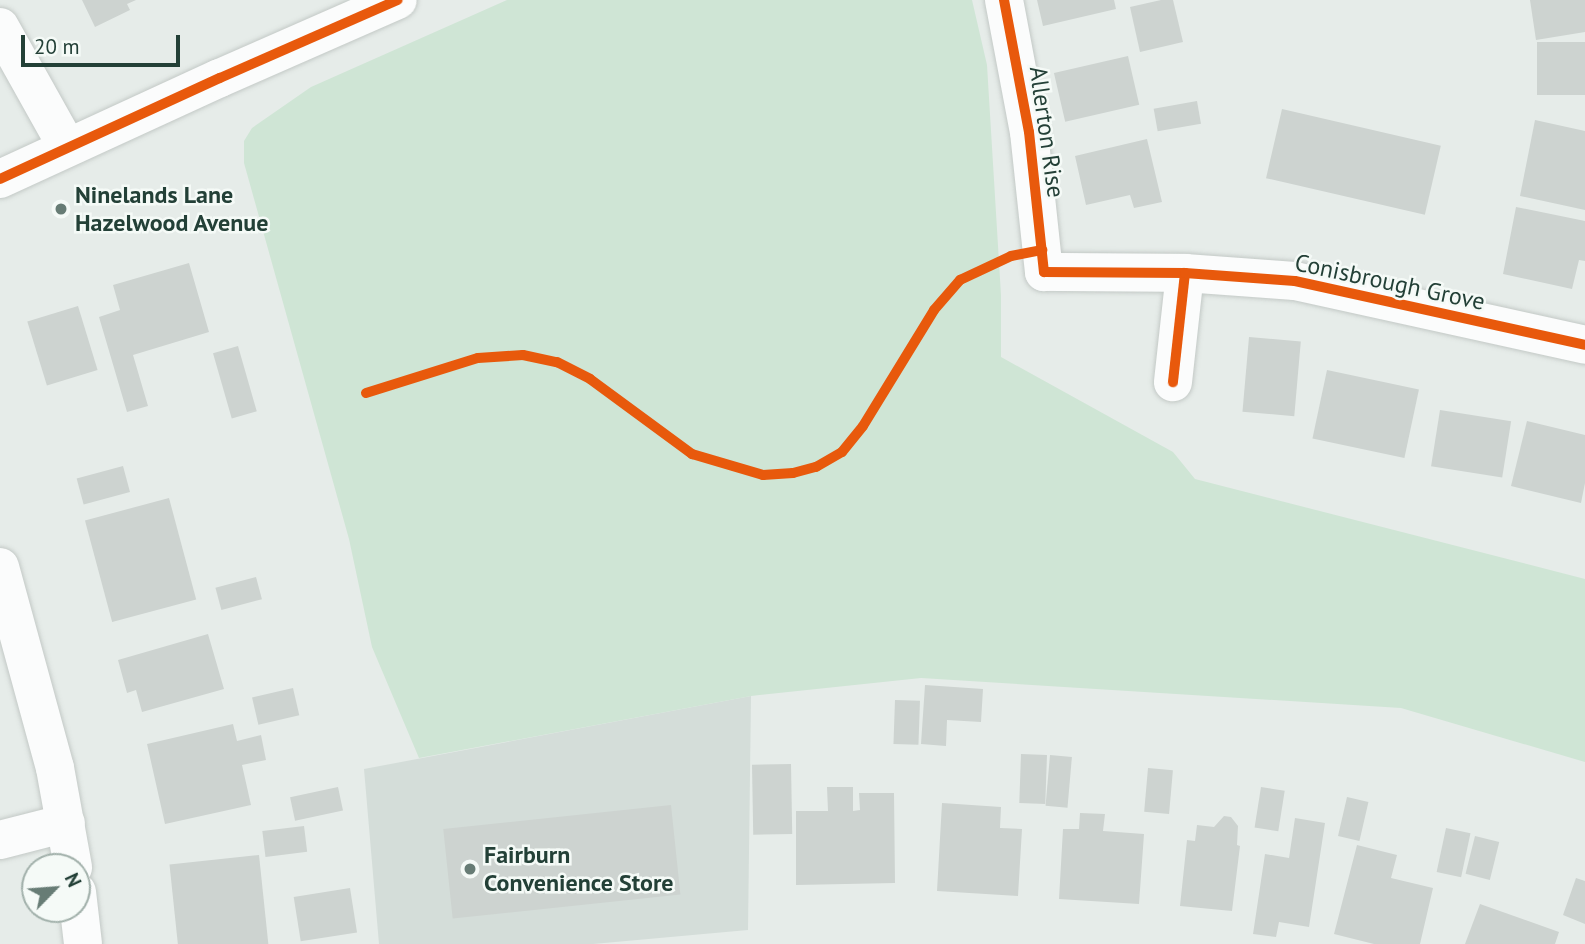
<!DOCTYPE html>
<style>
body{margin:0}
#map{position:relative;width:1585px;height:944px;overflow:hidden;background:#e6ece9;font-family:"PT Sans",sans-serif}
div>[style]{position:absolute}
.built>*{inset:0;background:#d4ddd9}
.green>*{inset:0;background:#cfe5d5}
.building>*{inset:0;background:#cdd3d0;transform-origin:0 0}
.roads{filter:drop-shadow(0 0 2px #c3c9c6) drop-shadow(0 0 2px #c3c9c6)}
.minor>*{height:38px;margin:-19px;padding:0 19px;transform-origin:19px;border-radius:19px;background:#fbfcfc}
.tertiary>*{height:38px;margin:-19px;padding:0 19px;transform-origin:19px;border-radius:19px;background:#fbfcfc}
.cycleway>*{height:10px;margin:-5px;padding:0 5px;transform-origin:5px;border-radius:5px;background:#e8590c}
.dots>*{width:19px;height:19px;translate:-50% -50%;box-sizing:border-box;border:4px solid #f5faf7;border-radius:50%}
span{translate:-50% -50%;white-space:nowrap;text-align:center;line-height:1.15;-webkit-text-stroke:5px #f5faf7;paint-order:stroke}
.street-label{font-size:24px;color:#234037}
.poi-label{font-size:24px;color:#234037;font-weight:700}
.left{translate:0 -50%;text-align:left}
.north{position:absolute;left:21px;top:853px;width:70px;height:70px;box-sizing:border-box;background:#f5faf7;border:2px solid #a1b0aa;border-radius:50%;rotate:65deg;font-size:19px;font-weight:700;line-height:28px;text-align:center;color:#234037}
.north::after{content:'';display:block;margin:auto;width:24px;height:32px;background:#677c75;clip-path:polygon(50% 0,100% 100%,50% 72%,0 100%)}
.scale{position:absolute;left:21px;top:35px;width:159px;height:32px;box-sizing:border-box;border:4px solid #234037;border-top:0;padding-left:9px;font-size:21px;line-height:24px;white-space:nowrap;color:#234037;-webkit-text-stroke:5px #f5faf7;paint-order:stroke}
</style>
<div id="map">
<div class="built">
<div style="clip-path:polygon(751px 696px,748px 930px,593px 944px,379px 944px,364px 769px)"></div>
</div>
<div class="green">
<div style="clip-path:polygon(507px 0,972px 0,987px 65px,1001px 295px,1001px 357px,1173px 452px,1195px 479px,1585px 579px,1585px 762px,1401px 708px,921px 678px,751px 696px,419px 758px,372px 647px,349px 539px,244px 163px,244px 141px,252px 128px,311px 87px)"></div>
</div>
<div class="building">
<div style="clip-path:polygon(82px 0,136px 0,127px 4px,130px 10px,95px 27px)"></div>
<div style="clip-path:polygon(1037px 0,1114px 0,1116px 9px,1043px 26px)"></div>
<div style="clip-path:polygon(1161px 0,1173px 0,1183px 42px,1140px 52px,1130px 7px)"></div>
<div style="clip-path:polygon(1530px 0,1585px 0,1585px 32px,1536px 40px)"></div>
<div style="left:1585px;top:42px;width:53px;height:48px;rotate:90deg"></div>
<div style="left:1128px;top:56px;width:50px;height:76px;rotate:77deg"></div>
<div style="left:1197px;top:101px;width:23px;height:44px;rotate:80deg"></div>
<div style="left:1282px;top:109px;width:163px;height:71px;rotate:13deg"></div>
<div style="clip-path:polygon(1535px 120px,1585px 131px,1585px 210px,1520px 196px)"></div>
<div style="clip-path:polygon(1147px 139px,1162px 202px,1134px 208px,1130px 195px,1086px 205px,1075px 156px)"></div>
<div style="clip-path:polygon(1516px 207px,1585px 221px,1585px 261px,1579px 260px,1572px 289px,1503px 274px)"></div>
<div style="clip-path:polygon(189px 263px,209px 332px,133px 355px,148px 406px,127px 412px,99px 317px,120px 310px,113px 285px)"></div>
<div style="left:78px;top:306px;width:67px;height:53px;rotate:73deg"></div>
<div style="left:1249px;top:337px;width:52px;height:75px;rotate:5deg"></div>
<div style="left:238px;top:346px;width:68px;height:26px;rotate:74deg"></div>
<div style="left:1327px;top:370px;width:94px;height:70px;rotate:12deg"></div>
<div style="left:1440px;top:410px;width:72px;height:57px;rotate:9deg"></div>
<div style="clip-path:polygon(1527px 421px,1585px 435px,1585px 483px,1581px 503px,1511px 486px)"></div>
<div style="left:123px;top:466px;width:27px;height:48px;rotate:75deg"></div>
<div style="left:169px;top:498px;width:105px;height:87px;rotate:75deg"></div>
<div style="left:256px;top:577px;width:23px;height:42px;rotate:75deg"></div>
<div style="clip-path:polygon(208px 634px,224px 689px,142px 712px,136px 690px,127px 693px,118px 660px)"></div>
<div style="clip-path:polygon(925px 685px,983px 689px,981px 722px,947px 720px,946px 746px,921px 744px)"></div>
<div style="left:293px;top:688px;width:28px;height:42px;rotate:77deg"></div>
<div style="left:895px;top:700px;width:25px;height:44px;rotate:2deg"></div>
<div style="clip-path:polygon(233px 724px,237px 741px,261px 735px,266px 760px,242px 765px,251px 805px,165px 824px,147px 744px)"></div>
<div style="left:1021px;top:754px;width:26px;height:49px;rotate:2deg"></div>
<div style="left:1050px;top:755px;width:22px;height:51px;rotate:5deg"></div>
<div style="left:791px;top:764px;width:70px;height:39px;rotate:89deg"></div>
<div style="left:1148px;top:768px;width:25px;height:44px;rotate:5deg"></div>
<div style="left:338px;top:787px;width:24px;height:49px;rotate:78deg"></div>
<div style="clip-path:polygon(827px 787px,853px 787px,853px 811px,860px 810px,859px 793px,894px 793px,895px 883px,796px 885px,796px 811px,828px 811px)"></div>
<div style="left:1261px;top:787px;width:24px;height:41px;rotate:9deg"></div>
<div style="left:1347px;top:797px;width:22px;height:40px;rotate:13deg"></div>
<div style="clip-path:polygon(942px 803px,1001px 807px,1000px 828px,1022px 829px,1018px 896px,937px 891px)"></div>
<div style="left:671px;top:805px;width:90px;height:229px;rotate:84deg"></div>
<div style="clip-path:polygon(1080px 813px,1105px 814px,1103px 831px,1144px 834px,1139px 904px,1059px 899px,1063px 829px,1079px 829px)"></div>
<div style="clip-path:polygon(1224px 816px,1231px 817px,1238px 826px,1237px 845px,1240px 846px,1232px 911px,1180px 906px,1187px 840px,1195px 841px,1197px 825px,1214px 827px)"></div>
<div style="clip-path:polygon(1295px 818px,1325px 823px,1309px 927px,1279px 922px,1276px 937px,1253px 934px,1265px 854px,1289px 858px)"></div>
<div style="left:304px;top:826px;width:26px;height:42px;rotate:83deg"></div>
<div style="left:1446px;top:828px;width:25px;height:45px;rotate:12deg"></div>
<div style="left:1475px;top:836px;width:25px;height:39px;rotate:14deg"></div>
<div style="clip-path:polygon(1357px 845px,1397px 855px,1391px 878px,1433px 888px,1420px 944px,1374px 944px,1334px 934px)"></div>
<div style="left:259px;top:855px;width:90px;height:90px;rotate:84deg"></div>
<div style="clip-path:polygon(1576px 878px,1585px 881px,1585px 924px,1563px 915px)"></div>
<div style="left:350px;top:888px;width:45px;height:57px;rotate:81deg"></div>
<div style="clip-path:polygon(1480px 904px,1559px 932px,1555px 944px,1465px 944px)"></div>
</div>
<div class="roads">
<div class="minor">
<div style="left:1004px;top:0;width:134px;rotate:79.3deg"></div>
<div style="left:1029px;top:132px;width:141px;rotate:83.9deg"></div>
<div style="left:1044px;top:272px;width:141px;rotate:0.4deg"></div>
<div style="left:1185px;top:273px;width:110px;rotate:96.3deg"></div>
<div style="left:0;top:27px;width:137px;rotate:60.8deg"></div>
<div style="left:1185px;top:273px;width:110px;rotate:4.2deg"></div>
<div style="left:1295px;top:281px;width:297px;rotate:12.4deg"></div>
<div style="left:0;top:567px;width:208px;rotate:74.7deg"></div>
<div style="left:55px;top:768px;width:101px;rotate:79.7deg"></div>
<div style="left:0;top:840px;width:68px;rotate:-14.4deg"></div>
<div style="left:77px;top:892px;width:52px;rotate:83.4deg"></div>
</div>
<div class="tertiary">
<div style="left:0;top:179px;width:242px;rotate:-24.7deg"></div>
<div style="left:220px;top:78px;width:194px;rotate:-23.7deg"></div>
</div>
</div>
<div class="cycleway">
<div style="left:1004px;top:0;width:134px;rotate:79.3deg"></div>
<div style="left:1029px;top:132px;width:141px;rotate:83.9deg"></div>
<div style="left:1044px;top:272px;width:141px;rotate:0.4deg"></div>
<div style="left:1185px;top:273px;width:110px;rotate:96.3deg"></div>
<div style="left:0;top:179px;width:242px;rotate:-24.7deg"></div>
<div style="left:220px;top:78px;width:194px;rotate:-23.7deg"></div>
<div style="left:1185px;top:273px;width:110px;rotate:4.2deg"></div>
<div style="left:1295px;top:281px;width:297px;rotate:12.4deg"></div>
<div style="left:366px;top:393px;width:117px;rotate:-17.4deg"></div>
<div style="left:478px;top:358px;width:45px;rotate:-3.8deg"></div>
<div style="left:523px;top:355px;width:35px;rotate:12deg"></div>
<div style="left:557px;top:362px;width:37px;rotate:27deg"></div>
<div style="left:590px;top:379px;width:127px;rotate:36.3deg"></div>
<div style="left:692px;top:454px;width:74px;rotate:16.5deg"></div>
<div style="left:763px;top:475px;width:30px;rotate:-4deg"></div>
<div style="left:793px;top:473px;width:24px;rotate:-15deg"></div>
<div style="left:816px;top:467px;width:30px;rotate:-30deg"></div>
<div style="left:842px;top:452px;width:33px;rotate:-51deg"></div>
<div style="left:863px;top:426px;width:136px;rotate:-58.5deg"></div>
<div style="left:934px;top:310px;width:40px;rotate:-49deg"></div>
<div style="left:960px;top:280px;width:56px;rotate:-25.2deg"></div>
<div style="left:1011px;top:256px;width:32px;rotate:-11deg"></div>
</div>
<div class="dots">
<div style="left:61px;top:209px;background:#677c75"></div>
<div style="left:470px;top:869px;background:#677c75"></div>
</div>
<div class="street-label">
<span style="left:1047px;top:132px;rotate:82deg">Allerton Rise</span>
<span style="left:1390px;top:282px;rotate:12deg">Conisbrough Grove</span>
</div>
<div class="poi-label">
<span class="left" style="left:75px;top:209px">Ninelands Lane<br>Hazelwood Avenue</span>
<span class="left" style="left:484px;top:869px">Fairburn<br>Convenience Store</span>
</div>
<div class="north">N</div>
<div class="scale">20 m</div>
</div>
